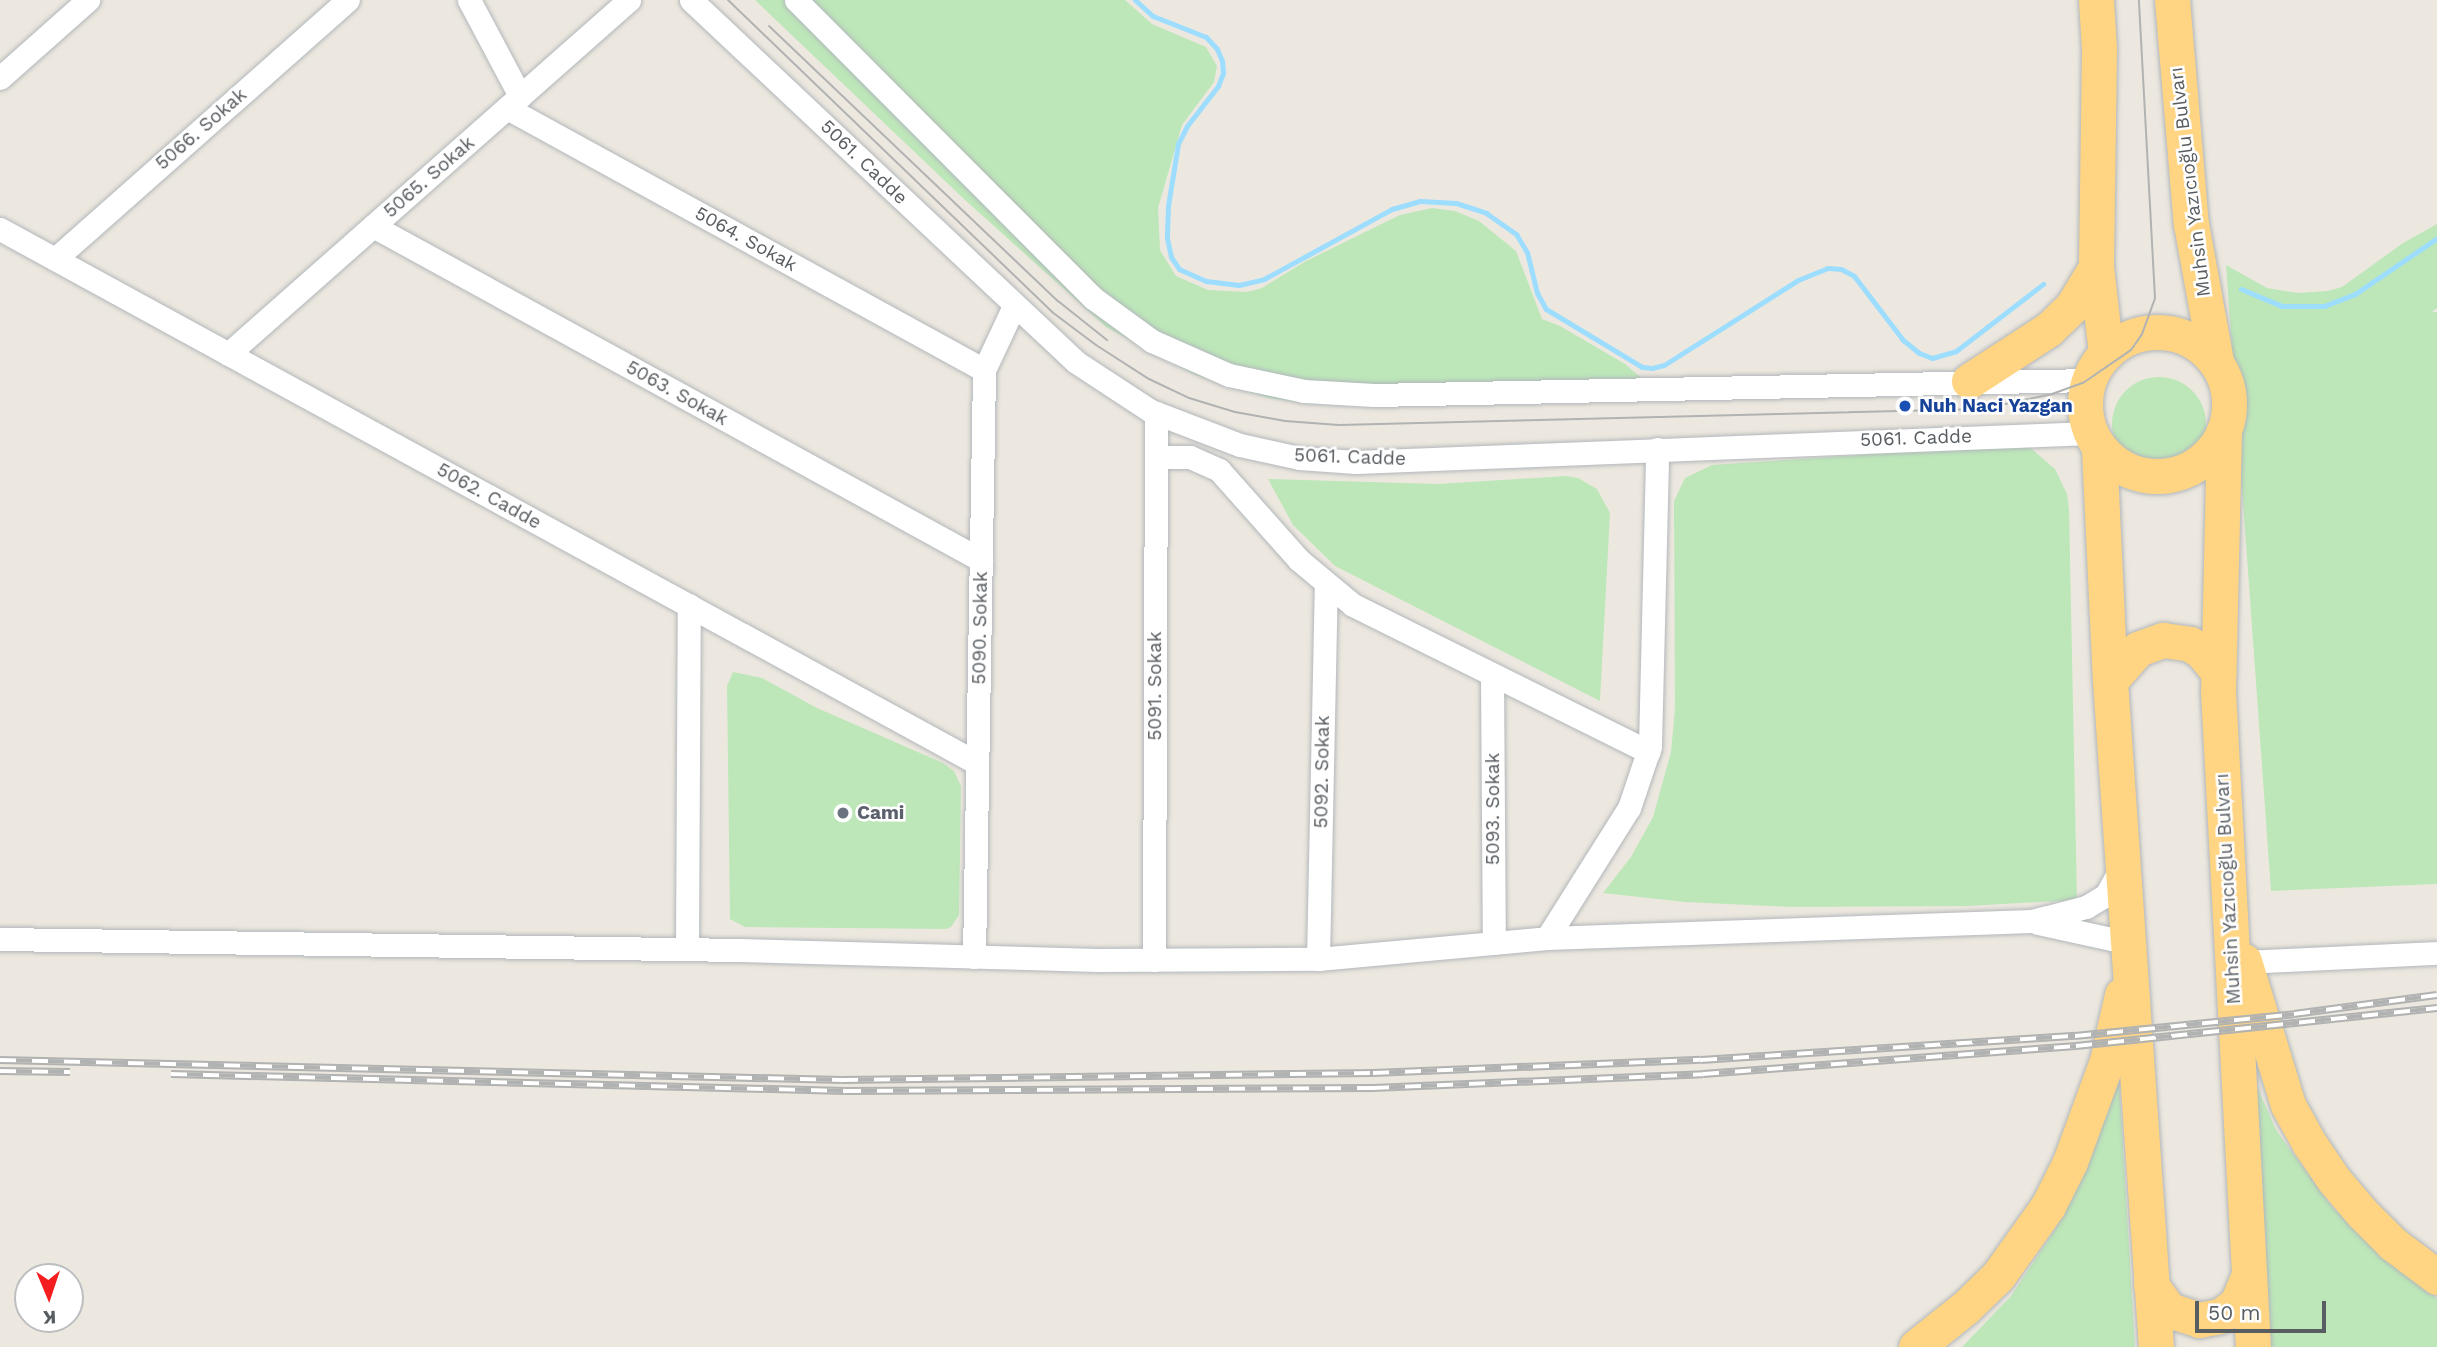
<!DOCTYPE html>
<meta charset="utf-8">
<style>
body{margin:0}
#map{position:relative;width:2437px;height:1347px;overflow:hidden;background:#ede8df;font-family:"Work Sans",sans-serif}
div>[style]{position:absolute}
.green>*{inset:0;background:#bde7b9}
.round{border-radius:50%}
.stream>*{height:5px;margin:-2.5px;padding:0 2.5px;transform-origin:2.5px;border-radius:2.5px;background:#9dddff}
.roads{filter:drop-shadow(0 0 2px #b2b7bb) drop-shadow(0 0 2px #b2b7bb)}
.minor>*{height:23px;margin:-11.5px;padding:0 11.5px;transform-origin:11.5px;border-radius:11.5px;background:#fff}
.highway>*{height:35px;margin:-17.5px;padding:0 17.5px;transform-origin:17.5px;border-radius:17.5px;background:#ffd584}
.highway>.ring{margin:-17.5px;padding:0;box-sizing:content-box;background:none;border:35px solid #ffd584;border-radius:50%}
.tram>*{height:2px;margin:-1px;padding:0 1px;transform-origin:1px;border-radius:1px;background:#b1b2b2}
.rail>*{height:8px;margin-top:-4px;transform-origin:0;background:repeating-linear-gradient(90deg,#fff 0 16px,#b1b2b2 0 32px);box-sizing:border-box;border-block:2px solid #b1b2b2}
.dots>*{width:19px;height:19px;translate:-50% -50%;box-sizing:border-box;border:4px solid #fff;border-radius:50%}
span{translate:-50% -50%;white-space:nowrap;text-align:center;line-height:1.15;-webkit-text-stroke:5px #fff;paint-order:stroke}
.street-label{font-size:19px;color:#585d61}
.transit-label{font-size:19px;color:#164399;font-weight:700}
.left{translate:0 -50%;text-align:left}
.worship-label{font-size:19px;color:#5b616d;font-weight:700}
.north{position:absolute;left:14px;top:1263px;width:70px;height:70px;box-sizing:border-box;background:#fff;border:2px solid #bcbec0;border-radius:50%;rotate:178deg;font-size:19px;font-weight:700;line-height:28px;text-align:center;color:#585d61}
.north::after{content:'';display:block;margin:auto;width:24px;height:32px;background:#f41e20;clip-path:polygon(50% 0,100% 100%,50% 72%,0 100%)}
.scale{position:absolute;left:2195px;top:1301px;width:131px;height:32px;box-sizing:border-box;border:4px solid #585d61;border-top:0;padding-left:9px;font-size:21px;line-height:24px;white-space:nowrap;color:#585d61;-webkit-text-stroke:5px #fff;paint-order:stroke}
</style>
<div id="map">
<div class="green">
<div style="clip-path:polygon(755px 0,1125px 0,1152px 24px,1206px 47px,1217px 66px,1214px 82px,1182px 125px,1158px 208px,1160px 250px,1176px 276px,1208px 290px,1247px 292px,1262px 288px,1306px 261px,1400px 215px,1432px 208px,1455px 211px,1479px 221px,1516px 251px,1542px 319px,1560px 326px,1625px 364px,1647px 383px,1311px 404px,1269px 398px,1195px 375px,1106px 327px,964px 199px)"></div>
<div style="clip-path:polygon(2437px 224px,2437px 308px,2432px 312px,2437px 312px,2437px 884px,2271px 891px,2226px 265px,2267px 288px,2298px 293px,2328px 291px,2342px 287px,2403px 243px)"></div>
<div class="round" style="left:2112px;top:377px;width:94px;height:94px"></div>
<div style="clip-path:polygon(2026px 444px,2055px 469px,2067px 494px,2069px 509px,2077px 900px,1967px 906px,1793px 907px,1685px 902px,1603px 893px,1631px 857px,1653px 817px,1671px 752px,1675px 708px,1674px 501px,1685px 478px,1712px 465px)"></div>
<div style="clip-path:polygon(1567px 476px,1578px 478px,1597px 489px,1610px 513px,1600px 701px,1335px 566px,1293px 525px,1268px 479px,1437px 484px)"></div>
<div style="clip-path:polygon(733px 672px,762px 678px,817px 708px,943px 763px,954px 771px,961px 786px,959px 915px,951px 927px,946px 929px,745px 927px,730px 919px,727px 686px)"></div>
<div style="clip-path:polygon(2118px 1062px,2135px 1347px,1962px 1347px,2011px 1296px,2056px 1228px,2068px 1202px)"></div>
<div style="clip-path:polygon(2248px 1066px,2276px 1130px,2332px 1207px,2392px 1265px,2437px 1298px,2437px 1347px,2261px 1347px)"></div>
</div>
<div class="stream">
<div style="left:1135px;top:0;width:24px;rotate:42deg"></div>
<div style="left:1153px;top:16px;width:57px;rotate:21.6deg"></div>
<div style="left:1206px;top:37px;width:16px;rotate:47deg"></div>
<div style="left:1217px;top:49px;width:13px;rotate:67deg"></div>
<div style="left:1222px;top:61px;width:12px;rotate:85deg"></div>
<div style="left:1223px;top:73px;width:14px;rotate:111deg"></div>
<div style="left:1218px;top:86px;width:51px;rotate:127.8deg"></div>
<div style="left:1187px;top:126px;width:20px;rotate:117deg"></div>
<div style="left:1178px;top:144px;width:63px;rotate:99.2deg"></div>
<div style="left:1168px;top:206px;width:32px;rotate:92deg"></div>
<div style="left:1167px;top:238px;width:19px;rotate:78deg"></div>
<div style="left:1171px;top:257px;width:14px;rotate:56deg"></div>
<div style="left:1179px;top:269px;width:30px;rotate:24deg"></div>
<div style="left:1206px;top:281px;width:33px;rotate:7deg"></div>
<div style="left:1239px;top:285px;width:26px;rotate:-13deg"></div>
<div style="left:1264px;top:279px;width:146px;rotate:-28.7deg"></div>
<div style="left:1392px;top:209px;width:29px;rotate:-16deg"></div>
<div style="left:1420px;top:201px;width:36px;rotate:3deg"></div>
<div style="left:1456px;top:203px;width:32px;rotate:18deg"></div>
<div style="left:1486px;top:213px;width:37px;rotate:35deg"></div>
<div style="left:1516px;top:234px;width:21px;rotate:59deg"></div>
<div style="left:1527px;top:252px;width:42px;rotate:76.3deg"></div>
<div style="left:1537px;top:293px;width:18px;rotate:61deg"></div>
<div style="left:1546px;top:309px;width:112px;rotate:31.1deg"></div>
<div style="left:1642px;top:367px;width:10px;rotate:6deg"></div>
<div style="left:1652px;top:368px;width:12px;rotate:-14deg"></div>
<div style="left:1664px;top:365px;width:159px;rotate:-32.4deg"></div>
<div style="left:1798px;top:280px;width:32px;rotate:-22deg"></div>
<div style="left:1828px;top:268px;width:13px;rotate:4deg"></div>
<div style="left:1841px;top:269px;width:15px;rotate:28deg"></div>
<div style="left:1854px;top:276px;width:81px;rotate:52.6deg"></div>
<div style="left:1903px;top:340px;width:21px;rotate:39deg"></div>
<div style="left:1919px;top:353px;width:14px;rotate:21deg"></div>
<div style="left:1932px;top:358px;width:25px;rotate:-16deg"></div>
<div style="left:1956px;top:351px;width:110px;rotate:-37.6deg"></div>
<div style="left:2241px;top:289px;width:44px;rotate:22.5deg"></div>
<div style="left:2282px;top:306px;width:42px"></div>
<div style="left:2324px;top:306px;width:33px;rotate:-21deg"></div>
<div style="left:2355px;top:294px;width:99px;rotate:-34.3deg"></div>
</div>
<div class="roads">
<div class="minor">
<div style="left:469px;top:0;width:109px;rotate:62deg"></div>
<div style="left:691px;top:0;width:528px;rotate:43.24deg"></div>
<div style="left:1076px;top:362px;width:90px;rotate:33.2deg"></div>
<div style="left:1151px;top:411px;width:95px;rotate:20.9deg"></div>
<div style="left:1240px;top:445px;width:60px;rotate:12.4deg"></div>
<div style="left:1299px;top:458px;width:57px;rotate:4deg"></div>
<div style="left:1356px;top:462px;width:735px;rotate:-2.26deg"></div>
<div style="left:796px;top:0;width:421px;rotate:45.1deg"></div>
<div style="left:1093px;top:298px;width:73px;rotate:36.1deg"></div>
<div style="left:1152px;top:341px;width:84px;rotate:23.8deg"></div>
<div style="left:1229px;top:375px;width:77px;rotate:12deg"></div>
<div style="left:1304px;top:391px;width:70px;rotate:3.3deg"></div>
<div style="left:1374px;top:395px;width:714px;rotate:-1.2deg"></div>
<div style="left:0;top:78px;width:118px;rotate:-41.6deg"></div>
<div style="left:507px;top:108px;width:544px;rotate:28.78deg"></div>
<div style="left:373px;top:226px;width:694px;rotate:28.78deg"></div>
<div style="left:0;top:229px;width:1113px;rotate:28.66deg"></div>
<div style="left:55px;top:259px;width:391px;rotate:-41.5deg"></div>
<div style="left:228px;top:354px;width:535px;rotate:-41.44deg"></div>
<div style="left:1156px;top:457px;width:34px"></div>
<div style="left:1190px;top:457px;width:32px;rotate:24deg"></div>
<div style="left:1219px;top:470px;width:120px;rotate:48.4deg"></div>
<div style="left:1299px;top:560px;width:70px;rotate:39.8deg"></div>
<div style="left:1353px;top:605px;width:330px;rotate:26.4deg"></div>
<div style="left:1492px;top:675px;width:268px;rotate:89.6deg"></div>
<div style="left:2038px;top:923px;width:94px;rotate:12.3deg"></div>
<div style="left:1547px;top:938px;width:154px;rotate:-57.8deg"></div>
<div style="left:1629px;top:808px;width:65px;rotate:-71.3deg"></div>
<div style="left:1650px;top:746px;width:297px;rotate:-88.6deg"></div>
<div style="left:0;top:939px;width:740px;rotate:0.85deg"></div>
<div style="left:740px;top:950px;width:358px;rotate:1.6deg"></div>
<div style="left:1098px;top:960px;width:220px;rotate:-0.3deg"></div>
<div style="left:1318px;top:959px;width:230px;rotate:-5.2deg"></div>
<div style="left:1547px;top:938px;width:485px;rotate:-2deg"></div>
<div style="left:2032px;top:921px;width:56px;rotate:-14.5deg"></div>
<div style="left:2086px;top:907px;width:23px;rotate:-31deg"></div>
<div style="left:2106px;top:895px;width:33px;rotate:-61deg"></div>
<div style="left:687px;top:949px;width:344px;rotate:-89.7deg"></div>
<div style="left:974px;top:957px;width:587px;rotate:-89.02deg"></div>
<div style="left:984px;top:370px;width:71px;rotate:-64.9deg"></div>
<div style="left:1318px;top:959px;width:373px;rotate:-88.8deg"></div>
<div style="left:1154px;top:960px;width:547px;rotate:-89.79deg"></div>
<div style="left:2244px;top:962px;width:193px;rotate:-2.7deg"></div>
</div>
<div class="highway">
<div style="left:2096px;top:0;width:49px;rotate:86.5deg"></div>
<div style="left:2099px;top:49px;width:218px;rotate:90.8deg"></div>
<div style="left:2096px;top:267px;width:87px;rotate:83.4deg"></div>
<div style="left:2172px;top:0;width:225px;rotate:85.2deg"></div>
<div style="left:2191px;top:224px;width:140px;rotate:79.7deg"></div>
<div class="ring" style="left:2085px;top:332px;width:109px;height:109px"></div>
<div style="left:1969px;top:381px;width:95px;rotate:-33deg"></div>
<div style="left:2049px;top:329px;width:32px;rotate:-44deg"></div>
<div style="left:2072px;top:307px;width:47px;rotate:-59deg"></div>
<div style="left:2224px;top:430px;width:261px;rotate:91.3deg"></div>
<div style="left:2218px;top:691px;width:657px;rotate:86.95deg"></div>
<div style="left:2099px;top:449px;width:232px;rotate:87.3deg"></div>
<div style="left:2110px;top:681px;width:668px;rotate:86.05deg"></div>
<div style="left:2110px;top:681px;width:43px;rotate:-48.8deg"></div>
<div style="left:2138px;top:649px;width:27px;rotate:-20deg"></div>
<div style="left:2163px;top:640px;width:27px;rotate:8deg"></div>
<div style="left:2190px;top:644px;width:14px;rotate:34deg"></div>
<div style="left:2202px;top:652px;width:26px;rotate:51deg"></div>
<div style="left:2244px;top:961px;width:151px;rotate:73deg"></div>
<div style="left:2288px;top:1105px;width:43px;rotate:61.1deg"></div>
<div style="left:2309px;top:1143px;width:45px;rotate:56deg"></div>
<div style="left:2334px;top:1180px;width:43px;rotate:49.7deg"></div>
<div style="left:2362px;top:1213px;width:44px;rotate:45deg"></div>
<div style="left:2393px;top:1244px;width:55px;rotate:36.9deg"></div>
<div style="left:2151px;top:1285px;width:31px;rotate:54deg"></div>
<div style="left:2169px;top:1310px;width:32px;rotate:18deg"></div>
<div style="left:2199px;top:1320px;width:21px;rotate:-11deg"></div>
<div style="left:2220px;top:1316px;width:21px;rotate:-37deg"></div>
<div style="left:2237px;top:1303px;width:30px;rotate:-67deg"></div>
<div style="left:1916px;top:1347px;width:64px;rotate:-38.7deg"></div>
<div style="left:1966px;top:1307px;width:45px;rotate:-44.1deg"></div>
<div style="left:1998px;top:1276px;width:86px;rotate:-54.5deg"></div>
<div style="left:2048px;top:1206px;width:49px;rotate:-63.4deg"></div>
<div style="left:2070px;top:1162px;width:108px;rotate:-69.9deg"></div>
<div style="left:2107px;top:1061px;width:68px;rotate:-77.2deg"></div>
</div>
</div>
<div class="tram">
<div style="left:728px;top:0;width:450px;rotate:43.9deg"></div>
<div style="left:1052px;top:312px;width:55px;rotate:36.9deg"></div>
<div style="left:1096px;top:345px;width:63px;rotate:32.7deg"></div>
<div style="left:1149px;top:379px;width:44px;rotate:25.4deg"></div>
<div style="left:1189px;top:398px;width:48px;rotate:16.9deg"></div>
<div style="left:1235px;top:412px;width:51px;rotate:10.2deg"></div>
<div style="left:1285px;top:421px;width:54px;rotate:4.2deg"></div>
<div style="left:1339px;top:425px;width:643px;rotate:-1.43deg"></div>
<div style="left:1982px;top:409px;width:72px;rotate:-12.1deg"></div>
<div style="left:2052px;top:394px;width:33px;rotate:-20deg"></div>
<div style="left:2083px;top:383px;width:58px;rotate:-34.5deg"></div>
<div style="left:2131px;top:350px;width:19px;rotate:-55deg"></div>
<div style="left:2142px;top:334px;width:38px;rotate:-70deg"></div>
<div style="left:2155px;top:298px;width:298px;rotate:-93.1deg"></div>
<div style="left:769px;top:26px;width:399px;rotate:43.6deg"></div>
<div style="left:1058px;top:301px;width:63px;rotate:38.5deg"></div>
</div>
<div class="rail">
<div style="left:0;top:1060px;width:842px;rotate:1.36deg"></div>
<div style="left:842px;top:1080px;width:531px;rotate:-0.76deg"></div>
<div style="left:1373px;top:1073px;width:328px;rotate:-2.3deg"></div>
<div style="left:1701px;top:1060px;width:375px;rotate:-3.7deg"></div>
<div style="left:2075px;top:1036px;width:220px;rotate:-5.7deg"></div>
<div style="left:2294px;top:1014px;width:144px;rotate:-7.6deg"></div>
<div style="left:0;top:1071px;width:70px;rotate:0.8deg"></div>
<div style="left:171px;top:1074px;width:674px;rotate:1.44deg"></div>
<div style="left:845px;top:1091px;width:528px;rotate:-0.33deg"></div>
<div style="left:1373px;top:1088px;width:330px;rotate:-2.4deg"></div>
<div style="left:1703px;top:1074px;width:374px;rotate:-4.3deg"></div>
<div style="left:2076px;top:1046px;width:363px;rotate:-6deg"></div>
</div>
<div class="dots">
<div style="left:1905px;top:406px;background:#1a4fb4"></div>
<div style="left:843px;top:813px;background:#6b7280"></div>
</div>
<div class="street-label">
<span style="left:201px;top:129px;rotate:-41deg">5066. Sokak</span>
<span style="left:864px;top:162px;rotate:44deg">5061. Cadde</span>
<span style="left:429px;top:177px;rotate:-41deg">5065. Sokak</span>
<span style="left:2190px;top:182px;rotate:-97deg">Muhsin Yazıcıoğlu Bulvarı</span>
<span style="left:746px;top:239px;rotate:29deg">5064. Sokak</span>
<span style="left:677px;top:393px;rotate:29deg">5063. Sokak</span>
<span style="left:1916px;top:438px;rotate:-2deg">5061. Cadde</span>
<span style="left:1350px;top:457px;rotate:2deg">5061. Cadde</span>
<span style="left:489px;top:496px;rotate:29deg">5062. Cadde</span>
<span style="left:980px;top:628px;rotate:-89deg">5090. Sokak</span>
<span style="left:1155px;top:686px;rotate:-90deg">5091. Sokak</span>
<span style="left:1322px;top:772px;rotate:-89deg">5092. Sokak</span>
<span style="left:1493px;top:809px;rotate:-90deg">5093. Sokak</span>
<span style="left:2228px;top:889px;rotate:-93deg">Muhsin Yazıcıoğlu Bulvarı</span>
</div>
<div class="transit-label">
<span class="left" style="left:1919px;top:406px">Nuh Naci Yazgan</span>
</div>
<div class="worship-label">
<span class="left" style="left:857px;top:813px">Cami</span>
</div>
<div class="north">K</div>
<div class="scale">50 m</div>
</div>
